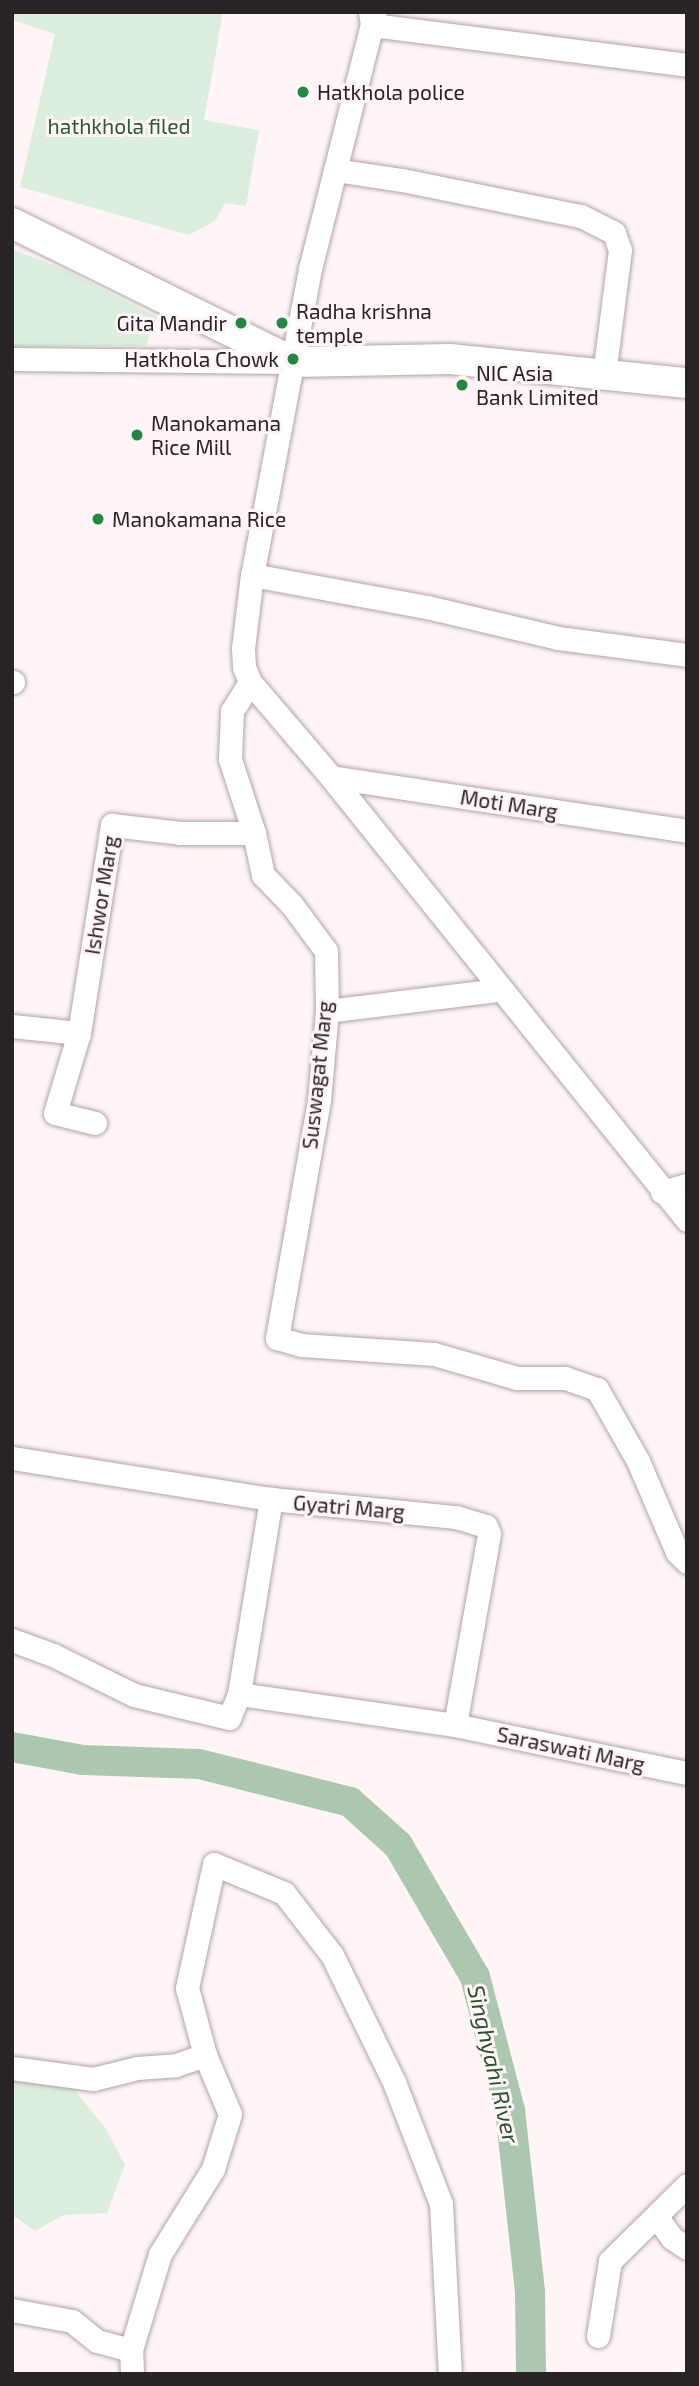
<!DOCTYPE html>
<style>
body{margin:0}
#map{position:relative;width:699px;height:2386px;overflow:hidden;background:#fff5f6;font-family:"Exo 2",sans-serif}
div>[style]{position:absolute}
.green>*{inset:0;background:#dbeedd}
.river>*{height:30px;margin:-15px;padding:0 15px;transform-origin:15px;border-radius:15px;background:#acc7af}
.roads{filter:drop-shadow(0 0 2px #b0a4a6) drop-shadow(0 0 2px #b0a4a6)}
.minor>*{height:23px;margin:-11.5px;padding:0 11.5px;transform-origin:11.5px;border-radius:11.5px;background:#fff}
.major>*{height:30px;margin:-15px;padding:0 15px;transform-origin:15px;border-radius:15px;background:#fff}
.dots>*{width:19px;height:19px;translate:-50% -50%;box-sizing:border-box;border:4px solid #fff5f6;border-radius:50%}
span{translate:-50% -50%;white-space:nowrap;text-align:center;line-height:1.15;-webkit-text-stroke:6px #fff5f6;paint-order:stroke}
.poi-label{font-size:21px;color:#282324}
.left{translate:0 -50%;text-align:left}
.right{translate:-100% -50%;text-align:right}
.park-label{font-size:21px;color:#2d5835}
.street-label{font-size:21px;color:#282324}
.water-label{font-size:23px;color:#285230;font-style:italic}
.frame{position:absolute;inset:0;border:14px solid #282324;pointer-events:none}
</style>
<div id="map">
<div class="green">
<div style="clip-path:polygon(12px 12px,223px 12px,204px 120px,259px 130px,246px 206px,225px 203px,215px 221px,189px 235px,20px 187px,55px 34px,12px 20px)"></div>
<div style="clip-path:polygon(12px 249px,65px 270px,157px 317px,146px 346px,12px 347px)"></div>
<div style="clip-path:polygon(12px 2079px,69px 2083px,106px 2129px,125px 2165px,107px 2213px,64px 2215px,35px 2231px,12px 2215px)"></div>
</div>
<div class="river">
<div style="left:12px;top:1747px;width:72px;rotate:10.4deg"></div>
<div style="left:83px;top:1760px;width:116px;rotate:2deg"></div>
<div style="left:199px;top:1764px;width:156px;rotate:14.1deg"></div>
<div style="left:350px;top:1802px;width:64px;rotate:41.9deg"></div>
<div style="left:398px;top:1845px;width:153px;rotate:59.7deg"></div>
<div style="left:475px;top:1977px;width:138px;rotate:75.3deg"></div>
<div style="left:510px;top:2110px;width:183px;rotate:83.7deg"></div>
<div style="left:530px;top:2292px;width:82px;rotate:89.3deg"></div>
</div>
<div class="roads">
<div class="minor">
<div style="left:370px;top:12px;width:13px;rotate:81deg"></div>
<div style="left:372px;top:25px;width:318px;rotate:7.2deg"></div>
<div style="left:375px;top:12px;width:265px;rotate:104.2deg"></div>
<div style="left:310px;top:269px;width:311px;rotate:100.7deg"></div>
<div style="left:252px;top:575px;width:74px;rotate:97deg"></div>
<div style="left:243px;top:648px;width:19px;rotate:87deg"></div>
<div style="left:244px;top:667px;width:16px;rotate:68deg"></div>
<div style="left:250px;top:682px;width:125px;rotate:49.5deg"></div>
<div style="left:331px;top:777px;width:568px;rotate:51.21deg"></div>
<div style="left:335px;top:170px;width:68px;rotate:8.5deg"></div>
<div style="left:402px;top:180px;width:183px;rotate:11.4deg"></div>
<div style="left:581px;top:216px;width:37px;rotate:27deg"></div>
<div style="left:614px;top:233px;width:18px;rotate:71deg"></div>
<div style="left:620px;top:250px;width:126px;rotate:97.3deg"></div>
<div style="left:12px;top:359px;width:278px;rotate:0.6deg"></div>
<div style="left:252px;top:575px;width:178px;rotate:10.4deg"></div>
<div style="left:427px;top:607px;width:135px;rotate:13.3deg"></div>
<div style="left:558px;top:638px;width:130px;rotate:7.5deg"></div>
<div style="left:12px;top:682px;width:1px"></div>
<div style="left:331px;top:777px;width:360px;rotate:8.6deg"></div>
<div style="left:254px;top:833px;width:43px;rotate:77.9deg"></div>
<div style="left:263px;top:875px;width:42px;rotate:46deg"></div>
<div style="left:292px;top:905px;width:57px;rotate:53.5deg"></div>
<div style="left:326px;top:951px;width:60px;rotate:89deg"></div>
<div style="left:327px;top:1011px;width:89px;rotate:95.1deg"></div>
<div style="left:319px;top:1100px;width:242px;rotate:100deg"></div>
<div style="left:277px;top:1338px;width:25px;rotate:16deg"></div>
<div style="left:301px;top:1345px;width:133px;rotate:3.9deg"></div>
<div style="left:434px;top:1354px;width:86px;rotate:16.1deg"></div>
<div style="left:517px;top:1378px;width:48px"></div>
<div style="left:565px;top:1378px;width:34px;rotate:19deg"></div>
<div style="left:597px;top:1389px;width:83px;rotate:60.3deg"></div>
<div style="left:638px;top:1461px;width:99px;rotate:66.8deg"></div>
<div style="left:677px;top:1552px;width:14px;rotate:45deg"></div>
<div style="left:327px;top:1011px;width:172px;rotate:-7deg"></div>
<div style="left:12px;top:1026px;width:67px;rotate:6deg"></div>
<div style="left:95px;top:1123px;width:41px;rotate:-166deg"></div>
<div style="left:55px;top:1113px;width:84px;rotate:-73.3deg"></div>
<div style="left:79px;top:1033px;width:211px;rotate:-81deg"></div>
<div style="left:112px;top:825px;width:69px;rotate:6.6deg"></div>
<div style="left:181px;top:833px;width:73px"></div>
<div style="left:254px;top:833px;width:78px;rotate:-108deg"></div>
<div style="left:230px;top:759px;width:48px;rotate:-87.6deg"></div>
<div style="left:232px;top:711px;width:34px;rotate:-58deg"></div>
<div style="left:662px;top:1192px;width:26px;rotate:-16deg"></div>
<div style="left:12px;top:1458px;width:262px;rotate:9deg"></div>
<div style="left:271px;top:1499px;width:186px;rotate:5.6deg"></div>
<div style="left:456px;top:1517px;width:31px;rotate:17deg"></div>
<div style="left:486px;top:1526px;width:9px;rotate:69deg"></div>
<div style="left:489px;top:1534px;width:194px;rotate:100.1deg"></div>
<div style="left:12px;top:1640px;width:44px;rotate:20.1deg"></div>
<div style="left:53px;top:1655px;width:90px;rotate:26.3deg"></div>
<div style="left:134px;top:1695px;width:98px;rotate:13.6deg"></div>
<div style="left:229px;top:1718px;width:26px;rotate:-67deg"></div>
<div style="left:239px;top:1694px;width:198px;rotate:-80.7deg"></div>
<div style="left:239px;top:1694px;width:218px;rotate:8.2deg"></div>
<div style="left:455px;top:1725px;width:237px;rotate:11.7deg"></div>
<div style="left:12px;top:2068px;width:82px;rotate:7.7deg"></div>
<div style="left:93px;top:2079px;width:45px;rotate:-14deg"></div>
<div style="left:137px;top:2068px;width:39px;rotate:-4deg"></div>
<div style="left:176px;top:2065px;width:31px;rotate:-19deg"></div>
<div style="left:656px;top:2216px;width:27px;rotate:54deg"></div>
<div style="left:672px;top:2238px;width:18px;rotate:34deg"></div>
<div style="left:12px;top:2310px;width:61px;rotate:10.4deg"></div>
<div style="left:72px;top:2321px;width:32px;rotate:39deg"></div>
<div style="left:97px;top:2341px;width:35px;rotate:15deg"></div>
<div style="left:598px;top:2336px;width:76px;rotate:-80.9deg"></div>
<div style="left:610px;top:2261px;width:108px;rotate:-44.6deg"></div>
<div style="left:132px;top:2374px;width:24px;rotate:-92deg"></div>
<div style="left:131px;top:2350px;width:100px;rotate:-73.2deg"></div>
<div style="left:160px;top:2254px;width:100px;rotate:-58.1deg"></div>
<div style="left:213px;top:2169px;width:58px;rotate:-72.8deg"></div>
<div style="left:230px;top:2114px;width:64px;rotate:-113deg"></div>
<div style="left:205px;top:2055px;width:69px;rotate:-105deg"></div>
<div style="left:187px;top:1988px;width:127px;rotate:-77.7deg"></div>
<div style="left:214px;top:1864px;width:76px;rotate:22.5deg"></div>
<div style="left:284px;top:1893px;width:78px;rotate:52.3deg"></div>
<div style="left:332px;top:1955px;width:141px;rotate:64deg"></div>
<div style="left:394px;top:2082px;width:131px;rotate:68.9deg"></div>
<div style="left:441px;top:2204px;width:170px;rotate:87deg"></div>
</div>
<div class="major">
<div style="left:12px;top:223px;width:313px;rotate:26.3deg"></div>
<div style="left:293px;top:362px;width:157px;rotate:-1.1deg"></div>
<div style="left:450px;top:359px;width:238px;rotate:5.8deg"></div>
</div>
</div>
<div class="dots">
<div style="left:303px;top:92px;background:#208940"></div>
<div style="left:241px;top:323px;background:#208940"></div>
<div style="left:282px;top:323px;background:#208940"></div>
<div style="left:293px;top:359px;background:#208940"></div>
<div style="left:462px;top:385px;background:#208940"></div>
<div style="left:137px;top:435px;background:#208940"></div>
<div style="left:98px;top:519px;background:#208940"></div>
</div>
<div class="poi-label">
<span class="left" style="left:317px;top:92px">Hatkhola police</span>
<span class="left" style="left:296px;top:323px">Radha krishna<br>temple</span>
<span class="right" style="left:227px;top:323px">Gita Mandir</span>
<span class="right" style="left:279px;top:359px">Hatkhola Chowk</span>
<span class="left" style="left:476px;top:385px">NIC Asia<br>Bank Limited</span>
<span class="left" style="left:151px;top:435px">Manokamana<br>Rice Mill</span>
<span class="left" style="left:112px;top:519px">Manokamana Rice</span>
</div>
<div class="park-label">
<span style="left:119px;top:126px">hathkhola filed</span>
</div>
<div class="street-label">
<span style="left:509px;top:804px;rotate:9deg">Moti Marg</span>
<span style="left:101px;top:895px;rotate:-81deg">Ishwor Marg</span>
<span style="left:317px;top:1075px;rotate:-84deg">Suswagat Marg</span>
<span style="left:349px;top:1507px;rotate:5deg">Gyatri Marg</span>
<span style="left:571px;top:1749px;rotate:12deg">Saraswati Marg</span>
</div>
<div class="water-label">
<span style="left:494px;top:2064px;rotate:77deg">Singhyahi River</span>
</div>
<div class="frame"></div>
</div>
